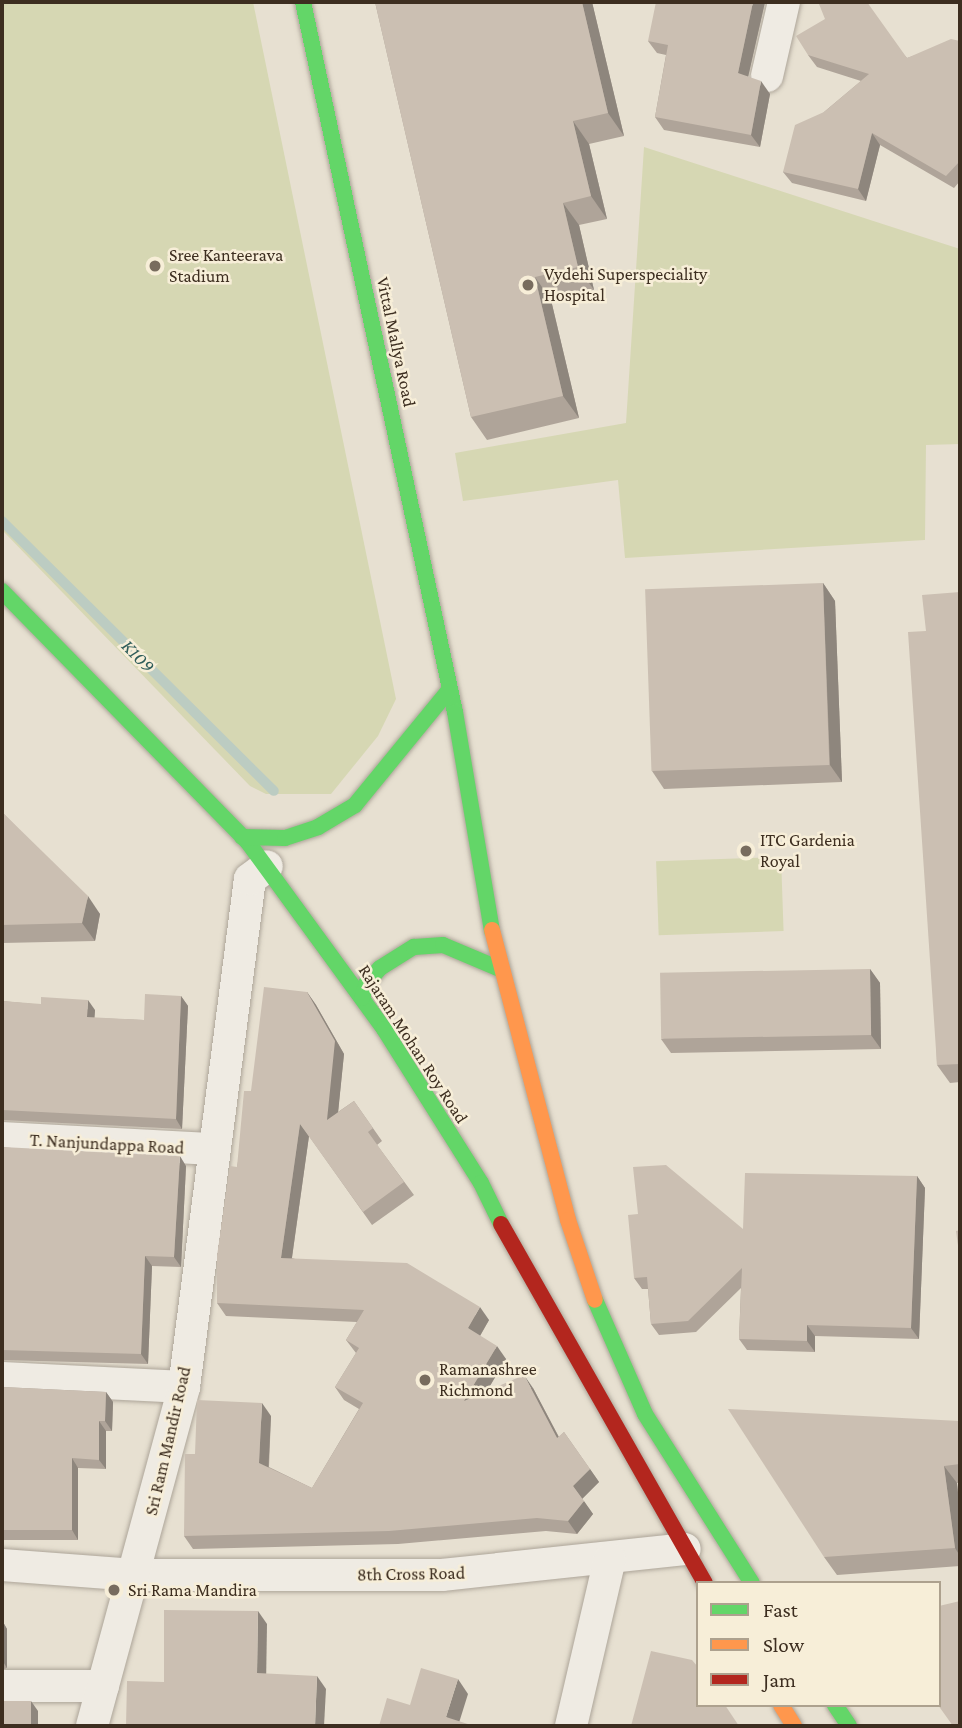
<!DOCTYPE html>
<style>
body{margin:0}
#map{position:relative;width:962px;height:1728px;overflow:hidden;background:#e7e0d1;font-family:"Crimson Pro",serif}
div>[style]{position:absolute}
.green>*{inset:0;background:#d6d7b3;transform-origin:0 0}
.stream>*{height:10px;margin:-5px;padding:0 5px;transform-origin:5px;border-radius:5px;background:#bcccc2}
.roads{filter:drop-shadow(0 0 2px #ada599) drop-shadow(0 0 2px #ada599)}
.street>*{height:32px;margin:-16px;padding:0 16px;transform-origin:16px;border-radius:16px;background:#efebe3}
.fast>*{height:16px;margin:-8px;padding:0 8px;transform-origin:8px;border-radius:8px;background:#63d668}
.slow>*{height:16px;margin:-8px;padding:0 8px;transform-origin:8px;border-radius:8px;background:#ff974d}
.jam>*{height:16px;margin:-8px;padding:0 8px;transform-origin:8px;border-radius:8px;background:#b3261e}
.wall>*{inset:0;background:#afa499}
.shaded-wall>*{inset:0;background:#8e867d}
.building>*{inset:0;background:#cbbfb2;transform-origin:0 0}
.dots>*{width:19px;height:19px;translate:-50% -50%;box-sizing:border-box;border:4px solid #f7eed8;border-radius:50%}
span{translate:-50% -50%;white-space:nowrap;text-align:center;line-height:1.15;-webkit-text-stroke:5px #f7eed8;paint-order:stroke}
.poi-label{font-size:18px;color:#3d2e20}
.left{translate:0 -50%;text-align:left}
.street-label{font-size:18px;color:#3d2e20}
.water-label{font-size:19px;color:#2f5d5a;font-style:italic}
.frame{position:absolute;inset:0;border:4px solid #3d2e20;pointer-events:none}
.legend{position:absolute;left:696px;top:1581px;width:245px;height:126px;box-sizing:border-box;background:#f7eed8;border:2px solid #ada18e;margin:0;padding:9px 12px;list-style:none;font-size:21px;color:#3d2e20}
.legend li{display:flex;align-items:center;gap:14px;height:35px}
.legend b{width:35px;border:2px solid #ada18e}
</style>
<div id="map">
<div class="green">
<div style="clip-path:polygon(2px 2px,253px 2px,396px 699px,378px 736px,331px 794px,266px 794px,250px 786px,2px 530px)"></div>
<div style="clip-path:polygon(644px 147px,960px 249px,960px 444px,926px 445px,925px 540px,625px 558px,618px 480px,463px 501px,455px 453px,626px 423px)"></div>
<div style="left:781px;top:857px;width:74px;height:125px;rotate:88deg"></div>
</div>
<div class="stream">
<div style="left:2px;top:521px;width:383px;rotate:44.8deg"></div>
</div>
<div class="roads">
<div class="street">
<div style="left:767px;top:76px;width:76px;rotate:-77.1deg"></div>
<div style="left:2px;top:1138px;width:211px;rotate:3deg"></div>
<div style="left:2px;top:1378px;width:182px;rotate:2.8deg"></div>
<div style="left:2px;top:1565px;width:133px;rotate:4.3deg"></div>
<div style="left:135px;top:1575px;width:307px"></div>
<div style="left:442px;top:1575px;width:244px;rotate:-6.1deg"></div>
<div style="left:2px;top:1686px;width:101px"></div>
<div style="left:92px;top:1726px;width:351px;rotate:-74.8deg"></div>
<div style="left:184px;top:1387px;width:512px;rotate:-82.6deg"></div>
<div style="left:250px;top:879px;width:21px;rotate:-37deg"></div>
<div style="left:571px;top:1726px;width:171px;rotate:-76.9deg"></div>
</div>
<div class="fast">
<div style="left:303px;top:2px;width:726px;rotate:77.92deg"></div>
<div style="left:455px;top:712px;width:221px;rotate:80.4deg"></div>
<div style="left:2px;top:591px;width:350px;rotate:45.6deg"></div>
<div style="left:247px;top:841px;width:233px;rotate:53.9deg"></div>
<div style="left:384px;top:1029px;width:182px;rotate:57.8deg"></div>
<div style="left:481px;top:1183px;width:46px;rotate:64deg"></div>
<div style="left:242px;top:837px;width:43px;rotate:1.3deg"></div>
<div style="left:285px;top:838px;width:35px;rotate:-18deg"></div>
<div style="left:318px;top:827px;width:43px;rotate:-30.7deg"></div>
<div style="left:355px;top:805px;width:149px;rotate:-50.7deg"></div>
<div style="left:362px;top:998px;width:15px;rotate:-74deg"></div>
<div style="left:366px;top:984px;width:21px;rotate:-49deg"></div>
<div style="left:380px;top:968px;width:40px;rotate:-32deg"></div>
<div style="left:414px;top:947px;width:29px;rotate:-4deg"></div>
<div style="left:443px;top:945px;width:62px;rotate:22.8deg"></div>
<div style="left:595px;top:1300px;width:124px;rotate:66.3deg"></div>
<div style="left:645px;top:1414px;width:200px;rotate:57.7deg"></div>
<div style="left:835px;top:1705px;width:25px;rotate:56deg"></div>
</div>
<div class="slow">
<div style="left:492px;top:930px;width:300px;rotate:75.3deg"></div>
<div style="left:568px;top:1220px;width:84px;rotate:71.4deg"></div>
<div style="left:781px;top:1705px;width:25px;rotate:58deg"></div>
</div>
<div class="jam">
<div style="left:501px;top:1224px;width:413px;rotate:60.4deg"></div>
</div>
</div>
<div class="wall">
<div style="clip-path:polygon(375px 2px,592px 2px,624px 136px,589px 144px,607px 219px,579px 225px,594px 290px,551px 300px,579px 418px,487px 440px,471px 417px)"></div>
<div style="clip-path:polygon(765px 2px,748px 77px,770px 94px,760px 147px,664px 130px,655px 117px,666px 55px,657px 53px,648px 41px)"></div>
<div style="clip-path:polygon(856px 3px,907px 58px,960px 41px,960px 181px,954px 188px,880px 145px,866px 201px,792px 183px,783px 172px,824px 112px,861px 81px,817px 67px,808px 55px)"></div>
<div style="clip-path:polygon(823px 583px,835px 601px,842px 782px,664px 789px,652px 771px)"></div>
<div style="clip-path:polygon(960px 592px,960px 1082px,950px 1083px,937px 1065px,926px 631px)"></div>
<div style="clip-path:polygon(2px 812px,100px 914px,95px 941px,2px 943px)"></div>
<div style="clip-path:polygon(870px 969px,880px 983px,881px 1049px,671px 1053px,661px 1039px)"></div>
<div style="clip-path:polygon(307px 992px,316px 1005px,344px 1054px,338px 1112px,354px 1101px,382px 1141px,377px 1145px,414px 1195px,372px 1225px,309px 1136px,292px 1258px,489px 1320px,480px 1336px,506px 1359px,487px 1391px,533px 1388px,559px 1437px,564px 1432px,599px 1482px,582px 1499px,593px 1514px,577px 1534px,546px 1531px,398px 1544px,193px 1549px,184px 1536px,195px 1454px,271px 1416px,269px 1467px,312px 1488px,359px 1409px,344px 1400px,335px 1387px,356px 1353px,346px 1340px,357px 1322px,226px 1316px,217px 1303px,237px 1167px,251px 1091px)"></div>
<div style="clip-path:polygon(181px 996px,188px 1006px,182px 1129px,2px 1120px,2px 1001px,95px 1010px,94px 1018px,144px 1020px)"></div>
<div style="clip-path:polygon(2px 1147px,186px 1166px,181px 1267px,152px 1266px,148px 1364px,2px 1360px)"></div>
<div style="clip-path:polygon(917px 1176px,925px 1188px,919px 1339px,815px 1336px,815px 1352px,747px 1350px,739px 1339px,741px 1288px,696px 1332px,659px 1335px,651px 1324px,648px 1289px,642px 1289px,634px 1278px,743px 1229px)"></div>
<div style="clip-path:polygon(2px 1387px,106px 1392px,113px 1402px,112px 1431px,106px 1431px,106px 1469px,78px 1468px,78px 1540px,3px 1540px,2px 1547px)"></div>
<div style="clip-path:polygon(960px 1421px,960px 1483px,957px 1483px,960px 1512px,960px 1566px,837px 1575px,824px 1557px)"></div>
<div style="clip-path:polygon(2px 1582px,3px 1622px,7px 1629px,7px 1668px,2px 1670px)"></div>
</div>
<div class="shaded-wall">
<div style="clip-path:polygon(582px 2px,592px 2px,624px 136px,608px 113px)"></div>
<div style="clip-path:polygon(753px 2px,765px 2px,746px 86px,738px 73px)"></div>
<div style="clip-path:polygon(761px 81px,770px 94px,760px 147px,751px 135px)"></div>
<div style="clip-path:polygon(573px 121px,589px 144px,607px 219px,591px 196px)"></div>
<div style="clip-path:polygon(872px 133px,880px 145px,866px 201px,858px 189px)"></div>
<div style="clip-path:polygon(563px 203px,579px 225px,594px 290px,578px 267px)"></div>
<div style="clip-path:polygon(535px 277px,551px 300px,579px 418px,563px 396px)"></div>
<div style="clip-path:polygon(823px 583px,835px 601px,842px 782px,830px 765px)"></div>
<div style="clip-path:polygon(88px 896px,100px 914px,95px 941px,82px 923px)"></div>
<div style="clip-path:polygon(870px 969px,880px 983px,881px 1049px,871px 1035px)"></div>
<div style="clip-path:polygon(307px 992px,316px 1005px,344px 1054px,336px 1133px,327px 1120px)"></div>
<div style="clip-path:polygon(181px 996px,188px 1006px,182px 1129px,176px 1119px)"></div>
<div style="clip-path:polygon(88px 1000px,95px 1010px,94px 1027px,87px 1017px)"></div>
<div style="clip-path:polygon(300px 1124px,309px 1136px,290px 1271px,281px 1258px)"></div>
<div style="clip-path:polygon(180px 1156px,186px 1166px,181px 1267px,174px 1257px)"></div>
<div style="clip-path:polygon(917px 1176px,925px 1188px,919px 1339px,911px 1328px)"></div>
<div style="clip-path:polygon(145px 1256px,152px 1266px,148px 1364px,141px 1354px)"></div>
<div style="clip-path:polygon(480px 1307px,489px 1320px,477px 1341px,468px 1328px)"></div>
<div style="clip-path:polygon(807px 1325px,815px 1336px,815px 1352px,807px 1341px)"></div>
<div style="clip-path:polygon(497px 1346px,506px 1359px,473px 1414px,464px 1401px)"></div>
<div style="clip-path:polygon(524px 1375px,533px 1388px,566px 1451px,557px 1438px)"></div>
<div style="clip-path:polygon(106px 1392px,113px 1402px,112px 1431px,105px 1421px)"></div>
<div style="clip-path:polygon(262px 1403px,271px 1416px,268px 1475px,259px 1463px)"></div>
<div style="clip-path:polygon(99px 1421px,106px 1431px,106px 1469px,99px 1460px)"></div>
<div style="clip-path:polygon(72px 1458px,78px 1468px,78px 1540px,72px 1530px)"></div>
<div style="clip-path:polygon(944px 1466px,957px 1483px,960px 1512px,960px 1556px,955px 1548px)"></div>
<div style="clip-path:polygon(590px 1469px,599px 1482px,582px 1499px,573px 1486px)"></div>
<div style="clip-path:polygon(584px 1501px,593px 1514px,577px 1534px,568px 1521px)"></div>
<div style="clip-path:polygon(2px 1582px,3px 1622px,7px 1629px,7px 1668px,2px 1660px)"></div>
<div style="clip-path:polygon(258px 1611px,267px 1624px,266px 1686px,257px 1673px)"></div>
<div style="clip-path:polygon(317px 1676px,326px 1689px,324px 1726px,315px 1726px)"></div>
<div style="clip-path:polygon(458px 1679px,468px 1694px,458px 1726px,446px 1717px)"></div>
<div style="clip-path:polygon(31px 1701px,38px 1711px,38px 1726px,31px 1726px)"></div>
</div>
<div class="building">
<div style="clip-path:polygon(375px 2px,582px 2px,608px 113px,573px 121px,591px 196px,563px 203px,578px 267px,535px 277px,563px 396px,471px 417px)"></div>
<div style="clip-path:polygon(656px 2px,753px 2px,738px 73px,761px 81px,751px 135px,655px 117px,668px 45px,648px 41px)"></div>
<div style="clip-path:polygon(824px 2px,867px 2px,907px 58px,951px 39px,960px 41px,960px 161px,946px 176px,872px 133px,858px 189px,783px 172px,795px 125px,824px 112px,869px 74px,808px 55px,796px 36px,825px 19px,819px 4px)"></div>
<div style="left:823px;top:583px;width:182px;height:178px;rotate:88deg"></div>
<div style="clip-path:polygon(960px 592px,960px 1064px,937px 1065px,908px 632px,926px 631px,922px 595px)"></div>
<div style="clip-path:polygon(2px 812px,88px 896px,82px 923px,2px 925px)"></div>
<div style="left:870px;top:969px;width:66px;height:210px;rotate:89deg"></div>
<div style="clip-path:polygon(264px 987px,307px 992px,335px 1041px,327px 1120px,354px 1101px,373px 1128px,368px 1132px,404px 1182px,363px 1212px,300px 1124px,281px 1258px,407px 1263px,480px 1307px,468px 1328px,497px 1346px,464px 1401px,524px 1375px,557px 1438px,564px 1432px,590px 1469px,573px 1486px,584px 1501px,568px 1521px,537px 1518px,389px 1531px,184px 1536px,185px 1454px,195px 1454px,197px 1400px,262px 1403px,259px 1463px,312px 1488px,363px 1403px,335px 1387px,359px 1348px,346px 1340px,364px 1310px,217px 1303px,217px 1256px,230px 1166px,237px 1167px,244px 1091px,251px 1091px)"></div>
<div style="clip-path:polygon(145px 994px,181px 996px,176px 1119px,2px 1110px,2px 1001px,41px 1004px,41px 997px,88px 1000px,87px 1017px,144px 1020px)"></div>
<div style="clip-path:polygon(2px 1147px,180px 1156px,174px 1257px,145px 1256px,141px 1354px,2px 1350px)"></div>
<div style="clip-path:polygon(666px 1165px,743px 1229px,745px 1173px,917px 1176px,911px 1328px,807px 1325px,807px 1341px,739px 1339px,742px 1268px,688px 1321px,651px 1324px,647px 1277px,634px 1278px,628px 1215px,638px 1214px,633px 1167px)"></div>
<div style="clip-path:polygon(960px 1230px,960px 1260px,956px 1231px)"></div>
<div style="clip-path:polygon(2px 1387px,106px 1392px,105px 1421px,99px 1421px,99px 1460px,72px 1458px,72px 1530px,2px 1530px)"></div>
<div style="clip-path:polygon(728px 1409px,960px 1421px,960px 1464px,944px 1466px,955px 1548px,824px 1557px)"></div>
<div style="clip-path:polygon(960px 1601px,960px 1726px,953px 1726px,938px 1705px,939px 1705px,939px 1606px)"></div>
<div style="clip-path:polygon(164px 1610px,258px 1611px,257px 1673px,317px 1676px,315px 1726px,126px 1726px,127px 1681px,164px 1682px)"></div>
<div style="clip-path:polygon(651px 1651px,692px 1660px,698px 1667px,698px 1705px,725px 1705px,739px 1726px,631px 1726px)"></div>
<div style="clip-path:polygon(421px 1668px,458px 1679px,446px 1717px,474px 1726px,379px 1726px,387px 1698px,410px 1705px)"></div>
<div style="left:2px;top:1701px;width:29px;height:25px"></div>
</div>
<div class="dots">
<div style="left:155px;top:266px;background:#786c5e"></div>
<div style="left:528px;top:285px;background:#786c5e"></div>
<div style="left:746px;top:851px;background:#786c5e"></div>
<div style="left:425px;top:1380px;background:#786c5e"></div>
<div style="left:114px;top:1590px;background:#786c5e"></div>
</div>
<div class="poi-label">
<span class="left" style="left:169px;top:266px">Sree Kanteerava<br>Stadium</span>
<span class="left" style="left:544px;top:285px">Vydehi Superspeciality<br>Hospital</span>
<span class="left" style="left:760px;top:851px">ITC Gardenia<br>Royal</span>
<span class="left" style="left:439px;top:1380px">Ramanashree<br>Richmond</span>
<span class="left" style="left:128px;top:1590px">Sri Rama Mandira</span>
</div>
<div class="street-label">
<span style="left:396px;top:342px;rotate:78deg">Vittal Mallya Road</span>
<span style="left:413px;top:1044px;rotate:57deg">Rajaram Mohan Roy Road</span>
<span style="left:107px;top:1144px;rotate:3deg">T. Nanjundappa Road</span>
<span style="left:168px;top:1441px;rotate:-77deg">Sri Ram Mandir Road</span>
<span style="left:411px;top:1574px;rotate:-1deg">8th Cross Road</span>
</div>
<div class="water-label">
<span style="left:138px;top:656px;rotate:45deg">K109</span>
</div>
<div class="frame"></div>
<ul class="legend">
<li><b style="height:9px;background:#63d668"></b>Fast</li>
<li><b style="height:9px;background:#ff974d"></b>Slow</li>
<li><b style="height:9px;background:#b3261e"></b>Jam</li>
</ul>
</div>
